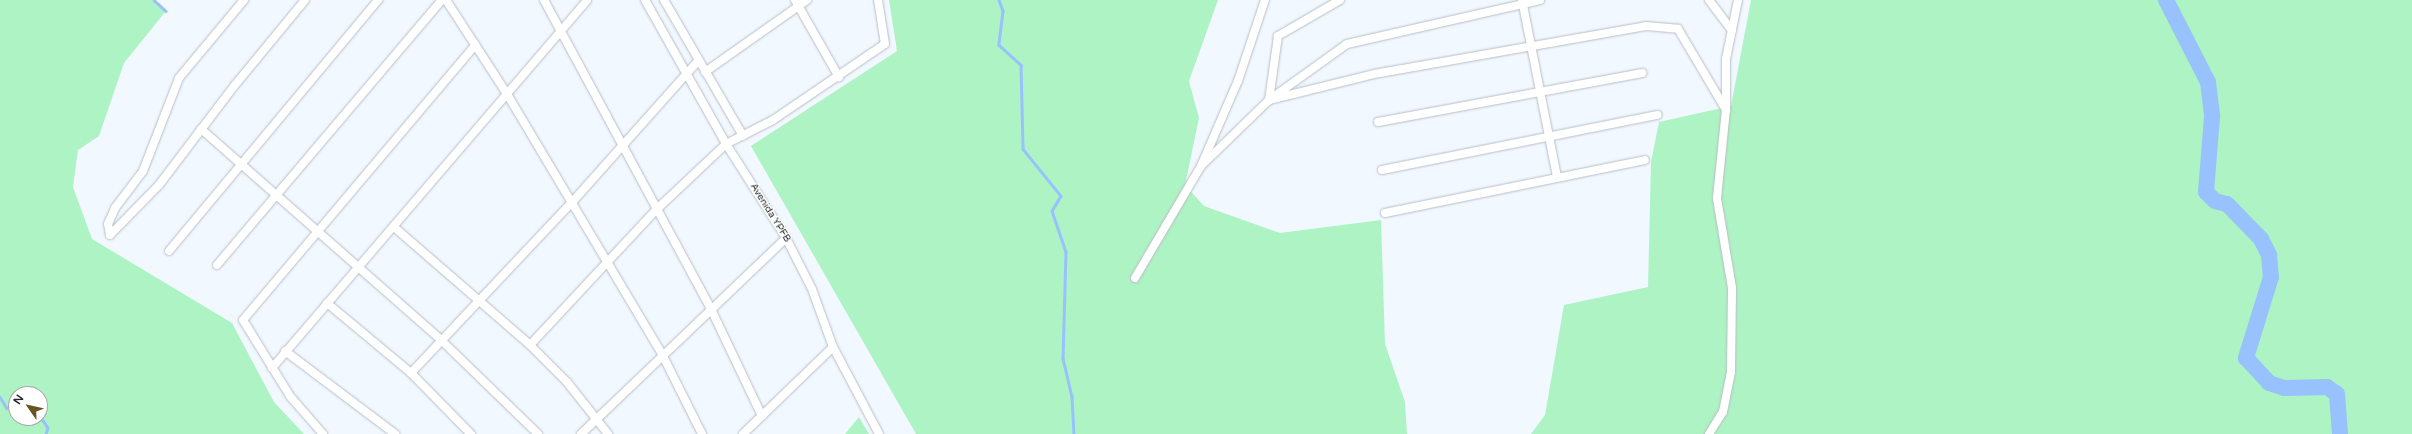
<!DOCTYPE html>
<style>
body{margin:0}
#map{position:relative;width:2412px;height:434px;overflow:hidden;background:#f2f8ff;font-family:"Varela Round",sans-serif}
div>[style]{position:absolute}
.green>*{inset:0;background:#aef3c4}
.stream>*{height:2.5px;margin:-1.25px;padding:0 1.25px;transform-origin:1.25px;border-radius:1.25px;background:#97c2fd}
.river>*{height:16px;margin:-8px;padding:0 8px;transform-origin:8px;border-radius:8px;background:#97c2fd}
.roads{filter:drop-shadow(0 0 1px #b8bec4) drop-shadow(0 0 1px #b8bec4)}
.minor>*{height:8px;margin:-4px;padding:0 4px;transform-origin:4px;border-radius:4px;background:#fff}
span{translate:-50% -50%;white-space:nowrap;text-align:center;line-height:1.15;-webkit-text-stroke:3px #fff;paint-order:stroke}
.street-label{font-size:10px;color:#25282a}
.north{position:absolute;left:8px;top:386px;width:40px;height:40px;box-sizing:border-box;background:#fff;border:1px solid #a8a9aa;border-radius:50%;rotate:304deg;font-size:11px;font-weight:700;line-height:16px;text-align:center;color:#25282a}
.north::after{content:'';display:block;margin:auto;width:14px;height:18px;background:#645522;clip-path:polygon(50% 0,100% 100%,50% 72%,0 100%)}
</style>
<div id="map">
<div class="green">
<div style="clip-path:polygon(evenodd,0 0,154px 0,166px 11px,124px 63px,99px 136px,78px 150px,73px 187px,92px 239px,232px 323px,274px 402px,304px 434px,0 434px,0 0,16px 394px,40px 394px,40px 418px,16px 418px,16px 394px)"></div>
<div style="clip-path:polygon(889px 0,1218px 0,1189px 81px,1199px 118px,1185px 185px,1204px 206px,1280px 233px,1381px 220px,1385px 344px,1405px 402px,1407px 434px,916px 434px,751px 146px,897px 51px)"></div>
<div style="clip-path:polygon(1751px 0,2412px 0,2412px 434px,1531px 434px,1545px 415px,1564px 305px,1648px 287px,1651px 162px,1659px 122px,1731px 106px)"></div>
<div style="clip-path:polygon(859px 417px,869px 434px,845px 434px)"></div>
</div>
<div class="stream">
<div style="left:154px;top:0;width:16px;rotate:43deg"></div>
<div style="left:999px;top:0;width:12px;rotate:70deg"></div>
<div style="left:1003px;top:11px;width:34px;rotate:97deg"></div>
<div style="left:999px;top:45px;width:30px;rotate:42deg"></div>
<div style="left:1021px;top:65px;width:84px;rotate:88.6deg"></div>
<div style="left:1023px;top:149px;width:60px;rotate:51deg"></div>
<div style="left:1061px;top:196px;width:17px;rotate:121deg"></div>
<div style="left:1052px;top:211px;width:43px;rotate:71.1deg"></div>
<div style="left:1066px;top:252px;width:106px;rotate:91.6deg"></div>
<div style="left:1063px;top:358px;width:40px;rotate:77deg"></div>
<div style="left:1072px;top:397px;width:37px;rotate:87deg"></div>
<div style="left:0;top:397px;width:13px;rotate:58deg"></div>
<div style="left:7px;top:408px;width:9px;rotate:-13deg"></div>
<div style="left:40px;top:416px;width:14px;rotate:56deg"></div>
<div style="left:48px;top:428px;width:6px;rotate:108deg"></div>
</div>
<div class="river">
<div style="left:2166px;top:0;width:92px;rotate:62.9deg"></div>
<div style="left:2208px;top:82px;width:35px;rotate:83deg"></div>
<div style="left:2212px;top:117px;width:75px;rotate:94.6deg"></div>
<div style="left:2206px;top:192px;width:13px;rotate:45deg"></div>
<div style="left:2215px;top:201px;width:12px;rotate:14deg"></div>
<div style="left:2227px;top:204px;width:49px;rotate:45.8deg"></div>
<div style="left:2261px;top:239px;width:18px;rotate:63deg"></div>
<div style="left:2269px;top:255px;width:22px;rotate:85deg"></div>
<div style="left:2271px;top:277px;width:85px;rotate:107.2deg"></div>
<div style="left:2246px;top:358px;width:34px;rotate:47deg"></div>
<div style="left:2269px;top:383px;width:16px;rotate:18deg"></div>
<div style="left:2284px;top:388px;width:43px;rotate:-1.3deg"></div>
<div style="left:2327px;top:387px;width:12px;rotate:35deg"></div>
<div style="left:2337px;top:394px;width:40px;rotate:85.7deg"></div>
</div>
<div class="roads">
<div class="minor">
<div style="left:446px;top:0;width:112px;rotate:57deg"></div>
<div style="left:507px;top:94px;width:303px;rotate:59.2deg"></div>
<div style="left:662px;top:354px;width:89px;rotate:63.4deg"></div>
<div style="left:544px;top:0;width:349px;rotate:61.6deg"></div>
<div style="left:710px;top:307px;width:121px;rotate:64.5deg"></div>
<div style="left:645px;top:0;width:165px;rotate:60.6deg"></div>
<div style="left:726px;top:144px;width:112px;rotate:57.4deg"></div>
<div style="left:786px;top:238px;width:57px;rotate:63deg"></div>
<div style="left:812px;top:289px;width:62px;rotate:70.1deg"></div>
<div style="left:833px;top:347px;width:98px;rotate:62.1deg"></div>
<div style="left:664px;top:0;width:157px;rotate:59.8deg"></div>
<div style="left:795px;top:0;width:89px;rotate:60.3deg"></div>
<div style="left:1340px;top:0;width:72px;rotate:149.9deg"></div>
<div style="left:1278px;top:36px;width:65px;rotate:98deg"></div>
<div style="left:1269px;top:100px;width:96px;rotate:-35.7deg"></div>
<div style="left:1347px;top:44px;width:198px;rotate:-12.8deg"></div>
<div style="left:1522px;top:0;width:179px;rotate:78.8deg"></div>
<div style="left:1709px;top:0;width:38px;rotate:53deg"></div>
<div style="left:705px;top:72px;width:125px;rotate:-35.2deg"></div>
<div style="left:1378px;top:122px;width:269px;rotate:-10.5deg"></div>
<div style="left:201px;top:129px;width:320px;rotate:41.3deg"></div>
<div style="left:441px;top:340px;width:135px;rotate:44.1deg"></div>
<div style="left:1201px;top:166px;width:95px;rotate:-44.1deg"></div>
<div style="left:1269px;top:100px;width:108px;rotate:-13.9deg"></div>
<div style="left:1374px;top:74px;width:276px;rotate:-10deg"></div>
<div style="left:1646px;top:26px;width:32px;rotate:5deg"></div>
<div style="left:1678px;top:29px;width:94px;rotate:59.3deg"></div>
<div style="left:1382px;top:170px;width:281px;rotate:-11.3deg"></div>
<div style="left:1385px;top:213px;width:265px;rotate:-11.5deg"></div>
<div style="left:394px;top:227px;width:180px;rotate:40.9deg"></div>
<div style="left:530px;top:345px;width:52px;rotate:45deg"></div>
<div style="left:567px;top:382px;width:66px;rotate:51.7deg"></div>
<div style="left:110px;top:235px;width:70px;rotate:-45.6deg"></div>
<div style="left:159px;top:185px;width:126px;rotate:-52.8deg"></div>
<div style="left:235px;top:85px;width:110px;rotate:-50.5deg"></div>
<div style="left:110px;top:235px;width:11px;rotate:-100deg"></div>
<div style="left:108px;top:224px;width:17px;rotate:-66deg"></div>
<div style="left:115px;top:208px;width:46px;rotate:-52.9deg"></div>
<div style="left:143px;top:171px;width:100px;rotate:-68.8deg"></div>
<div style="left:179px;top:78px;width:102px;rotate:-50.2deg"></div>
<div style="left:169px;top:251px;width:327px;rotate:-50.2deg"></div>
<div style="left:217px;top:265px;width:348px;rotate:-49.7deg"></div>
<div style="left:1135px;top:278px;width:130px;rotate:-59.5deg"></div>
<div style="left:1201px;top:166px;width:93px;rotate:-66.5deg"></div>
<div style="left:1238px;top:81px;width:85px;rotate:-71.6deg"></div>
<div style="left:327px;top:303px;width:109px;rotate:39.8deg"></div>
<div style="left:411px;top:373px;width:86px;rotate:45.5deg"></div>
<div style="left:530px;top:345px;width:185px;rotate:-47deg"></div>
<div style="left:656px;top:210px;width:96px;rotate:-43.3deg"></div>
<div style="left:726px;top:144px;width:53px;rotate:-27.1deg"></div>
<div style="left:773px;top:120px;width:135px;rotate:-34.2deg"></div>
<div style="left:885px;top:44px;width:45px;rotate:-99deg"></div>
<div style="left:285px;top:351px;width:138px;rotate:37deg"></div>
<div style="left:272px;top:368px;width:484px;rotate:-49.4deg"></div>
<div style="left:411px;top:373px;width:239px;rotate:-46.7deg"></div>
<div style="left:575px;top:199px;width:185px;rotate:-48.3deg"></div>
<div style="left:323px;top:434px;width:50px;rotate:-131deg"></div>
<div style="left:290px;top:396px;width:89px;rotate:-121.7deg"></div>
<div style="left:243px;top:320px;width:360px;rotate:-49.8deg"></div>
<div style="left:581px;top:434px;width:284px;rotate:-43.7deg"></div>
<div style="left:743px;top:434px;width:125px;rotate:-44deg"></div>
<div style="left:1709px;top:434px;width:26px;rotate:-58deg"></div>
<div style="left:1723px;top:412px;width:41px;rotate:-78.7deg"></div>
<div style="left:1731px;top:372px;width:84px;rotate:-89.3deg"></div>
<div style="left:1732px;top:288px;width:91px;rotate:-99.5deg"></div>
<div style="left:1717px;top:198px;width:88px;rotate:-84.2deg"></div>
<div style="left:1726px;top:110px;width:51px;rotate:-90deg"></div>
<div style="left:1726px;top:59px;width:60px;rotate:-78.5deg"></div>
</div>
</div>
<div class="street-label">
<span style="left:770px;top:213px;rotate:58deg">Avenida YPFB</span>
</div>
<div class="north">N</div>
</div>
